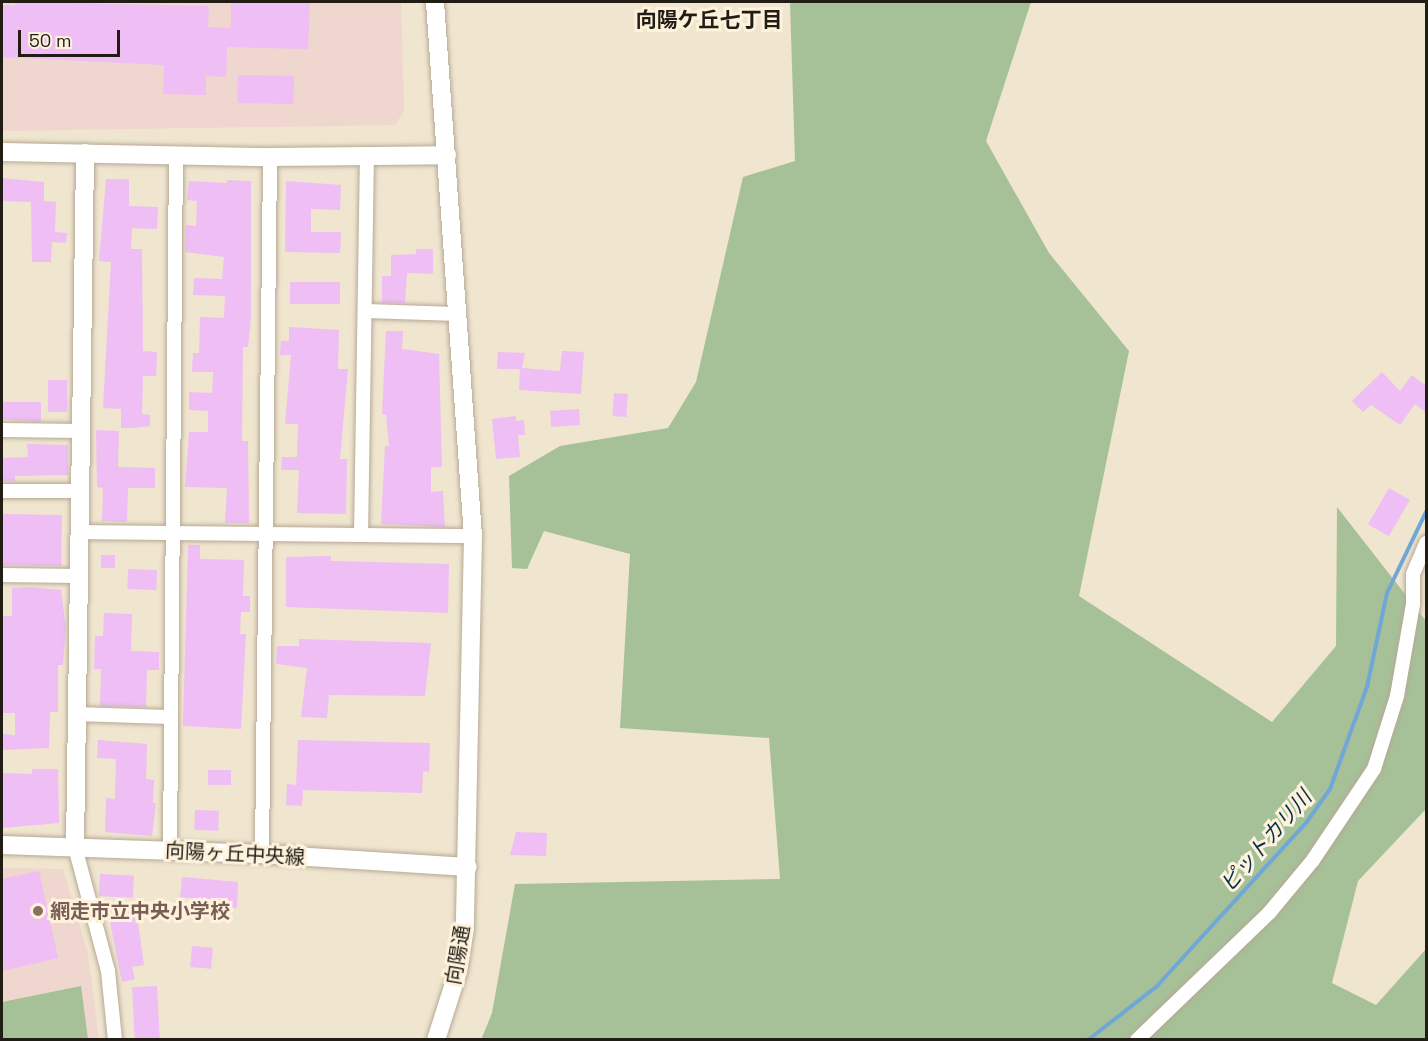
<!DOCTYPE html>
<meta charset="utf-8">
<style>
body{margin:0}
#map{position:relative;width:1428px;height:1041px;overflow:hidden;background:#f0e5cf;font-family:"Space Grotesk","Noto Sans JP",sans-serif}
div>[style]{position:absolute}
.education>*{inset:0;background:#efd6ce}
.green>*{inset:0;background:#a6c198}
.stream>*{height:4px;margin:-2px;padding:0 2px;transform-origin:2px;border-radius:2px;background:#71a7d6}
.building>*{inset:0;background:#eebef4;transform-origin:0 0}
.roads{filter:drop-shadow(0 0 2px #b5aa95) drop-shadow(0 0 2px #b5aa95)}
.minor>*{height:14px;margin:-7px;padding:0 7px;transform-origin:7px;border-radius:7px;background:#fff}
.tertiary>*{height:18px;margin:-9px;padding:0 9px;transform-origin:9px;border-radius:9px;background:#fff}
.dots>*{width:16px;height:16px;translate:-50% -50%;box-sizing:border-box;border:3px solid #fef2dc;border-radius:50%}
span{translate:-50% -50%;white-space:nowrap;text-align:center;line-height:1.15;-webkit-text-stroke:6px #fef2dc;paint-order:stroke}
.street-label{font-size:20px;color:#211d15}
.education-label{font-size:20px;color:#785e54;font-weight:700}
.left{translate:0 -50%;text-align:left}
.neighbourhood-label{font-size:21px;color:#211d15;font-weight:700}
.water-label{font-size:21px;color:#032e4d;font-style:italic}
.frame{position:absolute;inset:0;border:3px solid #211d15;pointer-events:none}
.scale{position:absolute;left:18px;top:30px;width:102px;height:27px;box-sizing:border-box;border:3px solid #211d15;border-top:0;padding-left:8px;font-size:18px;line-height:21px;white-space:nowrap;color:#211d15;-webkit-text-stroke:4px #fef2dc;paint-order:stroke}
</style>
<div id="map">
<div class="education">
<div style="clip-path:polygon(2px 2px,401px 2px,404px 111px,395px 125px,2px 131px)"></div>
<div style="clip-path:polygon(2px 868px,63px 869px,88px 954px,99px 1039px,2px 1040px)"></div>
</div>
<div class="green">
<div style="clip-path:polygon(790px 2px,1031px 2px,986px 141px,1049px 253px,1129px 351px,1079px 596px,1272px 722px,1336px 646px,1337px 507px,1426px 621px,1426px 809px,1358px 881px,1332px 983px,1376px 1005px,1426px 949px,1426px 1039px,481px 1040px,492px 1013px,515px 884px,780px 879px,769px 738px,620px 728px,630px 554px,544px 531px,527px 569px,512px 568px,509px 476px,560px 446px,668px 428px,696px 382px,743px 177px,795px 161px)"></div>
<div style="clip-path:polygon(81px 986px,88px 1039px,2px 1039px,2px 1002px)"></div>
</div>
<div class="stream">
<div style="left:1088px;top:1040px;width:88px;rotate:-38deg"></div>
<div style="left:1157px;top:986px;width:221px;rotate:-47.6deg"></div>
<div style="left:1306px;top:823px;width:42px;rotate:-54.8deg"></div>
<div style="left:1330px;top:789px;width:109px;rotate:-70.1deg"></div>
<div style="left:1367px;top:687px;width:96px;rotate:-78deg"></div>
<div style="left:1387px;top:593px;width:90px;rotate:-64.3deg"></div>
</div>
<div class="building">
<div style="clip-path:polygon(15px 2px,209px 6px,208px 27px,231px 28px,231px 2px,310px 2px,308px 49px,227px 47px,226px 77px,206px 76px,206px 95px,163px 94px,164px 65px,2px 57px,2px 5px,15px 6px)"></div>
<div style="left:238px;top:75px;width:56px;height:28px;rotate:1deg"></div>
<div style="clip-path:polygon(2px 178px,44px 182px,44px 201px,56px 202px,55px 232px,67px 233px,66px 243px,52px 242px,51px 262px,32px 262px,31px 202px,2px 201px)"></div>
<div style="clip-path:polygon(106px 179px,129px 179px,129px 206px,158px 207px,157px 229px,132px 228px,131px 249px,142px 249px,143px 351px,157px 352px,156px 376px,143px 376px,142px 414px,150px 415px,150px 426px,135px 428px,121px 428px,121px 409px,103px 408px,111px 262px,99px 261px)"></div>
<div style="clip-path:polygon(227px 180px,251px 181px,251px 317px,248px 347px,243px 347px,242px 441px,248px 441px,249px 523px,225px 523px,227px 488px,185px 487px,189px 432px,208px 432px,208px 411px,189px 410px,189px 392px,212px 393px,213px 372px,192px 372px,193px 353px,199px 353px,200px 317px,224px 318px,225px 296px,193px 295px,194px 278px,222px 279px,224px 257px,185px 252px,186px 225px,196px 226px,197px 201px,187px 200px,189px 181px,227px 183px)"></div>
<div style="clip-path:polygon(286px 181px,341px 185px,340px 210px,311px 209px,311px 232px,341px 232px,340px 253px,285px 252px)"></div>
<div style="clip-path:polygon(416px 249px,433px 249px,433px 274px,407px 273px,405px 303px,382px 303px,382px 276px,391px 276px,391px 255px,416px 254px)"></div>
<div style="left:290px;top:282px;width:50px;height:22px"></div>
<div style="clip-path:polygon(289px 327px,339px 330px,338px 369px,348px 369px,340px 459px,347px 459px,346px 514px,297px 513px,299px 470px,281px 470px,282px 457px,297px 457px,298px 424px,285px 424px,291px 355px,280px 355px,281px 341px,289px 341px)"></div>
<div style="clip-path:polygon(386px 331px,403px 331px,402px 349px,439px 354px,442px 467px,431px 467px,431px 492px,443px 491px,445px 527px,381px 524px,385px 446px,389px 446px,386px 415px,382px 414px)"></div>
<div style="clip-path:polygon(562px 351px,584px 352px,581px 394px,519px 390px,520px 369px,497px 369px,498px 352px,525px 353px,522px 368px,560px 371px)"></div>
<div style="clip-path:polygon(1382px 372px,1400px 391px,1412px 375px,1426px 386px,1426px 412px,1415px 404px,1400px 425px,1371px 405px,1363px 412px,1352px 401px)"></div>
<div style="left:48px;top:380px;width:19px;height:32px"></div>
<div style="left:614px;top:393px;width:14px;height:23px;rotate:4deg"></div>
<div style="clip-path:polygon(2px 402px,41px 402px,41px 422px,2px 419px)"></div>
<div style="left:579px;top:409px;width:16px;height:29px;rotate:86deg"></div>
<div style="clip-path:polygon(516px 416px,516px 421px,524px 420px,525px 435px,518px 435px,520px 457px,496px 459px,492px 419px)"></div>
<div style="clip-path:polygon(96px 430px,119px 431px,118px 467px,155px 468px,155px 488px,128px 488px,127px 522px,102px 521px,103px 488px,97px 487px)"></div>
<div style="clip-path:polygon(27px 444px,68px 445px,68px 475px,15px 476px,15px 481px,2px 481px,2px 458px,28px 457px)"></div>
<div style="left:1389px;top:488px;width:24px;height:42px;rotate:30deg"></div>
<div style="left:62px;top:515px;width:51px;height:60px;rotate:91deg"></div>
<div style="clip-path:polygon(188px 545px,200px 545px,200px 559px,244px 560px,243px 596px,250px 596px,250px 612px,241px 612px,240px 634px,246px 634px,241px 729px,183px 726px)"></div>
<div style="left:101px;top:555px;width:14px;height:13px"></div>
<div style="clip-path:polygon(331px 556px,331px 561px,449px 564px,448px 613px,286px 607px,286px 557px)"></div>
<div style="left:128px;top:569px;width:29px;height:20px;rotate:2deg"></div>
<div style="clip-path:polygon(29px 587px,61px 590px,66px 629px,63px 665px,58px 665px,58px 712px,50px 712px,49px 748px,2px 750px,2px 734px,15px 735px,15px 713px,2px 713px,2px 616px,12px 616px,12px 588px)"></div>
<div style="clip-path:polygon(104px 613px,132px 614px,131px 651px,159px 652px,159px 670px,147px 670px,146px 707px,100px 706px,101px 669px,94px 669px,95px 636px,103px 636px)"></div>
<div style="clip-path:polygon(299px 639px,431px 643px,425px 696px,329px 695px,327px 718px,301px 717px,307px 668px,276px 664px,277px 646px,299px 646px)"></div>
<div style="clip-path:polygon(98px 740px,147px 744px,146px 779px,154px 780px,153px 803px,156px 803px,152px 836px,105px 832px,106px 798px,115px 799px,116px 759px,97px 758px)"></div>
<div style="clip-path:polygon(298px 740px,430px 743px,429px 772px,423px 771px,422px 793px,303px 790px,302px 806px,286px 805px,287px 784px,296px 785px)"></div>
<div style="clip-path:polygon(32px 769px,58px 769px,59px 823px,2px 828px,2px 773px,32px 774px)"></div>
<div style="left:208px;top:770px;width:23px;height:15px"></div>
<div style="left:195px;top:810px;width:24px;height:20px;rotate:2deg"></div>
<div style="clip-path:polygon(516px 832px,547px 833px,546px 856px,510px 855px)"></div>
<div style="clip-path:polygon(39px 871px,58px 958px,2px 971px,2px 879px)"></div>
<div style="left:100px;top:874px;width:34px;height:22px;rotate:3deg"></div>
<div style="clip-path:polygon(182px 877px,238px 882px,237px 908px,205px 905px,205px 900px,180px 897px)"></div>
<div style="clip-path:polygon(136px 909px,144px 965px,132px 967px,135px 979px,122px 982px,109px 917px)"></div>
<div style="left:192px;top:946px;width:21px;height:21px;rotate:5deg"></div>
<div style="left:157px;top:986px;width:54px;height:25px;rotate:87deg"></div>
</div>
<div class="roads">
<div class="minor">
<div style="left:365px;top:311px;width:93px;rotate:1.8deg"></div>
<div style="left:2px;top:430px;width:78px;rotate:0.7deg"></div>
<div style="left:2px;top:491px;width:77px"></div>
<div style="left:80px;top:532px;width:393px;rotate:0.6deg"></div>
<div style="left:361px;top:535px;width:377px;rotate:-89.1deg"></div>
<div style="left:2px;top:575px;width:77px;rotate:0.7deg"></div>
<div style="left:75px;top:714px;width:94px;rotate:1.8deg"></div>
<div style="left:75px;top:847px;width:128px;rotate:75.1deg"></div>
<div style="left:108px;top:971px;width:69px;rotate:84.2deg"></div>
<div style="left:170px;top:851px;width:696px;rotate:-89.51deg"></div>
<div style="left:262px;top:854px;width:697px;rotate:-89.34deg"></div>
<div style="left:1137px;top:1040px;width:183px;rotate:-43.9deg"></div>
<div style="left:1269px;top:913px;width:69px;rotate:-50.3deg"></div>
<div style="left:1313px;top:860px;width:110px;rotate:-56.2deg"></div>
<div style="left:1374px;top:769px;width:77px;rotate:-72.5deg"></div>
<div style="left:1397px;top:696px;width:93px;rotate:-80.1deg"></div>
<div style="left:1413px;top:604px;width:30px;rotate:-90deg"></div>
<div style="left:1413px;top:574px;width:34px;rotate:-67deg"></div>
</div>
<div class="tertiary">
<div style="left:435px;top:2px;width:535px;rotate:85.93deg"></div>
<div style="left:473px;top:536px;width:392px;rotate:91.2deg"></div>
<div style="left:465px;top:928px;width:44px;rotate:99.2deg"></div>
<div style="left:458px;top:971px;width:72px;rotate:107.7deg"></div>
<div style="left:2px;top:152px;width:268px;rotate:1.1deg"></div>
<div style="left:270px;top:157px;width:177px;rotate:-0.6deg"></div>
<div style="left:2px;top:845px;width:260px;rotate:2deg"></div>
<div style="left:262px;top:854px;width:206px;rotate:3.6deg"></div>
<div style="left:75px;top:847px;width:694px;rotate:-89.17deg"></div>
</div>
</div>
<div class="dots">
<div style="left:38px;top:911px;background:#8d6e63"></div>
</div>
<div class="street-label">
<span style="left:235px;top:854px;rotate:3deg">向陽ヶ丘中央線</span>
<span style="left:458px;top:955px;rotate:-80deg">向陽通</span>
</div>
<div class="education-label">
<span class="left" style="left:50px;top:911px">網走市立中央小学校</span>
</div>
<div class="neighbourhood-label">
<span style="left:709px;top:20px">向陽ケ丘七丁目</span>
</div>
<div class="water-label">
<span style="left:1266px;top:841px;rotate:-49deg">ピットカリ川</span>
</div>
<div class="frame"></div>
<div class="scale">50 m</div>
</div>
